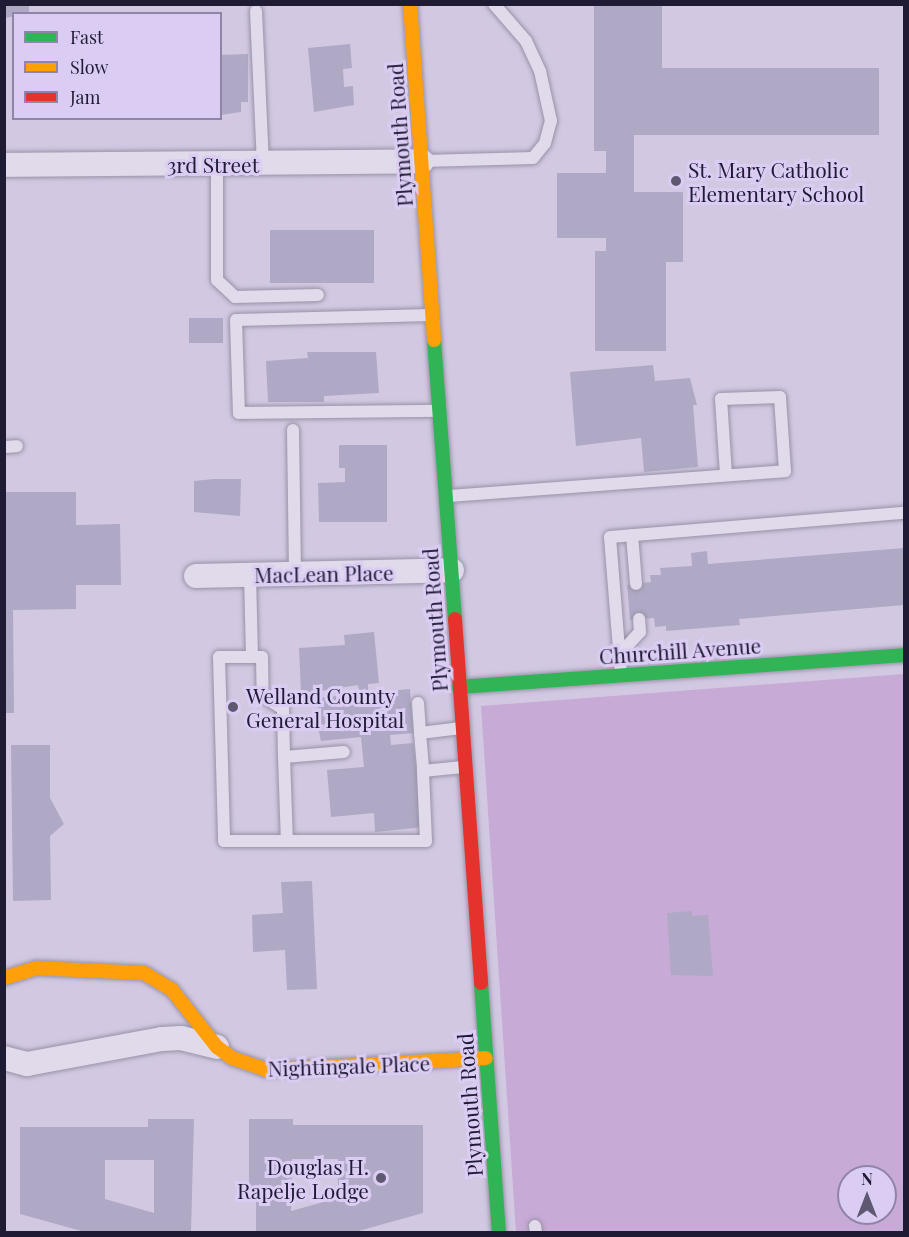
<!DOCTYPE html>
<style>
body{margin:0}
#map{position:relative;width:909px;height:1237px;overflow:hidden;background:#d2c8e2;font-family:"Playfair Display",serif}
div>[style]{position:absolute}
.green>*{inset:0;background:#c7aad5}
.building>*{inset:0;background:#afa9c5;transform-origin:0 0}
.roads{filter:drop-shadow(0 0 2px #9892a6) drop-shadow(0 0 2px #9892a6)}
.lane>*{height:12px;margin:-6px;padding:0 6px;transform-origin:6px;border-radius:6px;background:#e0daea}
.street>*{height:24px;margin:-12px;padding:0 12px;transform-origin:12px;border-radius:12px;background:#e0daea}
.fast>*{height:14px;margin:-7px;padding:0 7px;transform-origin:7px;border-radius:7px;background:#30b455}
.slow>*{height:14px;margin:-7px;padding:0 7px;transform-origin:7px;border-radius:7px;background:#ff9f0a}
.jam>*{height:14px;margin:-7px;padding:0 7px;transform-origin:7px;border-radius:7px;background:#e5322d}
.dots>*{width:16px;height:16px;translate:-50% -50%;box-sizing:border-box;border:3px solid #dbccf4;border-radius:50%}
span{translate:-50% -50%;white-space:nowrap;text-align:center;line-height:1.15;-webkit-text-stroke:6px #dbccf4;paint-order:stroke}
.street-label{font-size:21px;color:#1f1b34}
.poi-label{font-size:21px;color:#1f1b34}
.left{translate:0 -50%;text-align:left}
.right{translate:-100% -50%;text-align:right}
.frame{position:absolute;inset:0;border:6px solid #1f1b34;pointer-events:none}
.legend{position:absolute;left:12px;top:12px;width:210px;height:108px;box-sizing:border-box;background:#dbccf4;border:2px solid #9085a7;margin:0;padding:8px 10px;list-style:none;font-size:18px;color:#1f1b34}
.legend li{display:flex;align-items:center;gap:12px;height:30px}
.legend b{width:30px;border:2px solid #9085a7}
.north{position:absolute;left:837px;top:1165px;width:60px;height:60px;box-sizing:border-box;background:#dbccf4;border:2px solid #9085a7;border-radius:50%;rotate:0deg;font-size:16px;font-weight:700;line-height:24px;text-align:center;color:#1f1b34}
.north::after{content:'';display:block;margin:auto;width:21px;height:27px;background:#5e5871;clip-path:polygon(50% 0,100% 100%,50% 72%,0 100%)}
</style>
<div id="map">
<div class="green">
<div style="clip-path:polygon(evenodd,904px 674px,904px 1232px,516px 1232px,481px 706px,904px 674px,849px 1177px,885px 1177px,885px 1213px,849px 1213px,849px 1177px)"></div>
</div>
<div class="building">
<div style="clip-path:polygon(4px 4px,29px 4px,29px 14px,4px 18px)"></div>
<div style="clip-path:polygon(594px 4px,662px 4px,662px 68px,879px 68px,879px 135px,634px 135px,634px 192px,683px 192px,683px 262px,666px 262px,666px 351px,595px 351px,595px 251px,606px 251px,606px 238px,557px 238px,557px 173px,606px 173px,606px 151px,594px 151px)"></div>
<div style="clip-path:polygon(350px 44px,352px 68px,343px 69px,344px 87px,353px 86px,354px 105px,314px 112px,308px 48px)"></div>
<div style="clip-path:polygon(248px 54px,248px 102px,241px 102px,241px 112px,220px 115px,220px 55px)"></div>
<div style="left:270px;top:230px;width:104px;height:53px"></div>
<div style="left:189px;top:318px;width:34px;height:25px"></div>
<div style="clip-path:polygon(307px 352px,376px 352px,379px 393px,324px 396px,324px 402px,268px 402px,266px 361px,308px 358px)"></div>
<div style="clip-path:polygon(653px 365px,655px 381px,690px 378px,697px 405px,693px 405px,698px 467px,644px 472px,641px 438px,576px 446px,570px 372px)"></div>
<div style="clip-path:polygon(339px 445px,387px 445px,387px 522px,319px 522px,318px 483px,345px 482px,345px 468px,339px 468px)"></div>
<div style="clip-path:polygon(214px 479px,241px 479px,240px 516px,194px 512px,194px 481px)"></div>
<div style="clip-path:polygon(4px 492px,76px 492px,76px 525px,120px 524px,121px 585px,76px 585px,76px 609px,13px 610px,14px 713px,4px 713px)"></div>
<div style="clip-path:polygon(904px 548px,904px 605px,739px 619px,740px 625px,666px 631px,666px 626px,655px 627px,654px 618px,630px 620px,627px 585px,651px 582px,650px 575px,661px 575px,660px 568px,692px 566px,691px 553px,707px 551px,708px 564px)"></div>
<div style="clip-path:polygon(374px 632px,379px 683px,368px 684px,368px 693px,410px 689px,413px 733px,390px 735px,391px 745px,413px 743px,424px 827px,375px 832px,374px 813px,331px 817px,327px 770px,364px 767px,361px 737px,321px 741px,315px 713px,319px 713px,317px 698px,359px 694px,358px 685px,301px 694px,299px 648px,345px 645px,344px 635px)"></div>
<div style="clip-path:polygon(11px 745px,50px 745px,50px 798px,64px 824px,50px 836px,51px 900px,13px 901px)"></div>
<div style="clip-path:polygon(312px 881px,317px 989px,287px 990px,285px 950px,253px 952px,252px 915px,283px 913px,281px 882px)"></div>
<div style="clip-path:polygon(692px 911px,692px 916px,708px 915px,713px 976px,671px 975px,667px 913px)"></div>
<div style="clip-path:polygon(evenodd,148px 1119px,194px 1119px,191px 1232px,85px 1232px,20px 1214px,20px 1127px,148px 1127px,148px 1119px,105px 1160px,154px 1160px,154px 1213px,105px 1199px,105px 1160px)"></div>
<div style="clip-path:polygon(evenodd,249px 1119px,293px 1119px,293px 1125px,423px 1125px,423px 1213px,355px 1232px,256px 1232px,256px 1198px,249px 1198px,249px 1119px,292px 1159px,338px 1159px,338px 1198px,291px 1211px,292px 1159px)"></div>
</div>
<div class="roads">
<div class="lane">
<div style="left:256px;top:11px;width:153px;rotate:87.4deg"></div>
<div style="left:423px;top:161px;width:110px;rotate:-1.6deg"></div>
<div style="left:533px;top:158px;width:19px;rotate:-51deg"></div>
<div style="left:545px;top:143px;width:23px;rotate:-75deg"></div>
<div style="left:551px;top:121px;width:51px;rotate:-102.4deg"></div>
<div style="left:540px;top:71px;width:33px;rotate:-115deg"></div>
<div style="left:526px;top:41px;width:49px;rotate:-130.9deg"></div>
<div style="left:217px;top:165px;width:115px;rotate:90deg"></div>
<div style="left:217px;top:280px;width:25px;rotate:43deg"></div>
<div style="left:235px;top:297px;width:83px;rotate:-1.4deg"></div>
<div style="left:431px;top:315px;width:195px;rotate:178.5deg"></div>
<div style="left:236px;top:320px;width:93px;rotate:88.2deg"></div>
<div style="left:239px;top:413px;width:198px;rotate:-0.6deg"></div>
<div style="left:293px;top:430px;width:143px;rotate:89.2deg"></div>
<div style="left:4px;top:447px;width:13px;rotate:-4deg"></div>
<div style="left:448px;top:496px;width:338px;rotate:-4.2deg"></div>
<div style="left:785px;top:471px;width:74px;rotate:-93.9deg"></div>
<div style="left:780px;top:397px;width:59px;rotate:178.1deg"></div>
<div style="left:721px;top:399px;width:76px;rotate:86.2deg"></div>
<div style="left:632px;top:535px;width:49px;rotate:85.3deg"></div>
<div style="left:250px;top:575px;width:82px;rotate:88.6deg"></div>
<div style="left:252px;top:657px;width:33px;rotate:180deg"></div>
<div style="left:219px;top:657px;width:184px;rotate:88.4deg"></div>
<div style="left:224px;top:841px;width:202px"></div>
<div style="left:426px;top:841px;width:70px;rotate:-92.5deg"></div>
<div style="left:619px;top:655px;width:31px;rotate:-48deg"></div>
<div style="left:640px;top:632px;width:13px;rotate:-94deg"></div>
<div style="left:252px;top:657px;width:10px"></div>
<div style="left:262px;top:657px;width:39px;rotate:89deg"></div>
<div style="left:263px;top:696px;width:24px;rotate:33deg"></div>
<div style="left:283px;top:709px;width:48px;rotate:88.8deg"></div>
<div style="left:284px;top:757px;width:60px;rotate:-4.8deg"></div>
<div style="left:621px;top:674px;width:137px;rotate:-94.6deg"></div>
<div style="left:610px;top:537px;width:295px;rotate:-4.7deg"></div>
<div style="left:418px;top:703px;width:30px;rotate:86deg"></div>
<div style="left:461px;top:728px;width:41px;rotate:173deg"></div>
<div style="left:420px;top:733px;width:38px;rotate:85deg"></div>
<div style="left:423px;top:771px;width:40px;rotate:-5.7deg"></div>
<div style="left:284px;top:757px;width:84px;rotate:88deg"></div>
<div style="left:535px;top:1226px;width:6px;rotate:81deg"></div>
</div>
<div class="street">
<div style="left:4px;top:165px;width:418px;rotate:-0.5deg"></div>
<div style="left:196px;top:576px;width:256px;rotate:-1.3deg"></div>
<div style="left:4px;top:1058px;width:24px;rotate:15deg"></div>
<div style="left:27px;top:1064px;width:137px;rotate:-10.5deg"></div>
<div style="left:162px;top:1039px;width:19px;rotate:-3deg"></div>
<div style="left:181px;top:1038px;width:37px;rotate:14deg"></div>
</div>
<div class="fast">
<div style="left:434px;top:340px;width:280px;rotate:85.7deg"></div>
<div style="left:459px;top:687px;width:446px;rotate:-4.1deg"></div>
<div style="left:481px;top:983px;width:250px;rotate:85.9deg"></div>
</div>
<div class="slow">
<div style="left:410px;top:4px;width:337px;rotate:85.9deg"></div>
<div style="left:4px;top:978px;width:34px;rotate:-17deg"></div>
<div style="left:36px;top:968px;width:108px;rotate:2.7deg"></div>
<div style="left:144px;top:973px;width:33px;rotate:31deg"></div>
<div style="left:172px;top:990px;width:73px;rotate:51.7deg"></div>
<div style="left:217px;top:1047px;width:19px;rotate:36deg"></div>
<div style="left:232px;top:1058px;width:36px;rotate:19deg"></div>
<div style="left:266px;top:1070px;width:220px;rotate:-3.1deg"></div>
</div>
<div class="jam">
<div style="left:455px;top:619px;width:365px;rotate:85.9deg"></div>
</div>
</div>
<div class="dots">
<div style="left:676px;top:181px;background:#5e5871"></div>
<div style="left:233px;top:707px;background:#5e5871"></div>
<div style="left:381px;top:1178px;background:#5e5871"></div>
</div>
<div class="street-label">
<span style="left:399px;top:135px;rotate:-94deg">Plymouth Road</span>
<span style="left:213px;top:164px">3rd Street</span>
<span style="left:324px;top:573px;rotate:-1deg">MacLean Place</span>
<span style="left:434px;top:620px;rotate:-94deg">Plymouth Road</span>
<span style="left:680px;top:650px;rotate:-4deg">Churchill Avenue</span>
<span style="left:349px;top:1065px;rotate:-2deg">Nightingale Place</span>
<span style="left:469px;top:1105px;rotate:-94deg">Plymouth Road</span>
</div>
<div class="poi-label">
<span class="left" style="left:688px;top:181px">St. Mary Catholic<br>Elementary School</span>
<span class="left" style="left:246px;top:707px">Welland County<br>General Hospital</span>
<span class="right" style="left:369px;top:1178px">Douglas H.<br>Rapelje Lodge</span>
</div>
<div class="frame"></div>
<ul class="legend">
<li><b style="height:8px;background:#30b455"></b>Fast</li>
<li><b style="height:8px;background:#ff9f0a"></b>Slow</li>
<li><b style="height:8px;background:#e5322d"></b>Jam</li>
</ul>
<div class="north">N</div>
</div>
